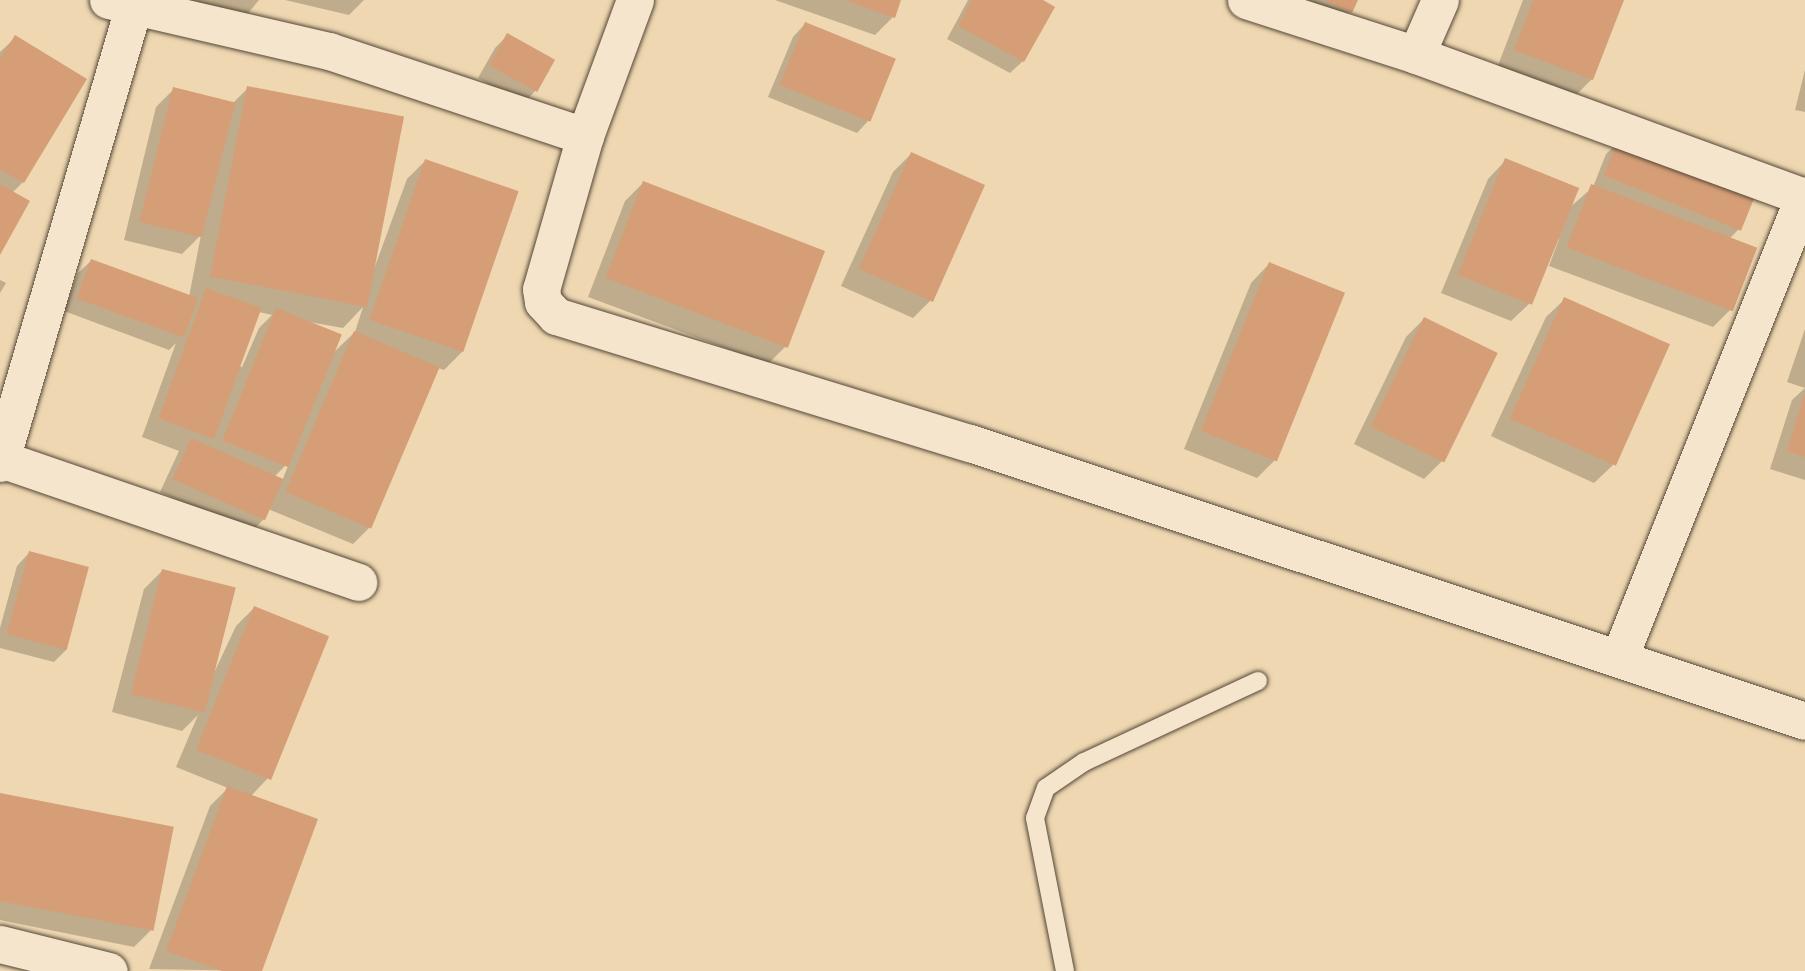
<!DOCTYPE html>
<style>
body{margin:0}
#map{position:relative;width:1805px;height:971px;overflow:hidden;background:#eed7b1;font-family:"Old Standard TT",serif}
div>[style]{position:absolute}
.shadow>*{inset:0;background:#0003}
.building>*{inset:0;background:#d69e76;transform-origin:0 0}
.roads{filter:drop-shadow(0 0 2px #554737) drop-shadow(0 0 2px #554737)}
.service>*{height:18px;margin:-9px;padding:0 9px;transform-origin:9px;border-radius:9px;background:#f4e5cc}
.minor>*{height:37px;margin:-18.5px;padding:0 18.5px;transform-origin:18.5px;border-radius:18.5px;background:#f4e5cc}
span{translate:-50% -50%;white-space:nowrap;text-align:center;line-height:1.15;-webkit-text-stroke:7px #f4e5cc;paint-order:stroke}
</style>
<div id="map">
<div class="shadow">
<div style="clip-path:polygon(171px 0,259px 0,240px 23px)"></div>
<div style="clip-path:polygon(285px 0,364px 0,349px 15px)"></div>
<div style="clip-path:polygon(775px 0,900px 0,893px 17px,875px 35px)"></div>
<div style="clip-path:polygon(968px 0,1039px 0,1023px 61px,1010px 73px,947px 39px)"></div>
<div style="clip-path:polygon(1295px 0,1356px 0,1350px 12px,1338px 25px)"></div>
<div style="clip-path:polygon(1523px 0,1622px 0,1592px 79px,1574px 97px,1497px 68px)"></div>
<div style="clip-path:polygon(805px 24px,869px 120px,857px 133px,768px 97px,793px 37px)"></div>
<div style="clip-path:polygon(508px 35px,553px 60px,535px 91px,523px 104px,478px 78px,495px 48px)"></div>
<div style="clip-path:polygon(15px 38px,23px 182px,12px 193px,0 251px,0 52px)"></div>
<div style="clip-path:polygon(1805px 70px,1805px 112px,1795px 110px)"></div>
<div style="clip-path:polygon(evenodd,248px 88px,370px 280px,407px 179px,425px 161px,462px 352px,444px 370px,438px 368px,371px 526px,353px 544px,268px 509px,263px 520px,251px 532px,160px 492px,179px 451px,142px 437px,176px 343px,169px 350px,64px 311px,78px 273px,91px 261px,189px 297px,201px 235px,182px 254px,124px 240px,156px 107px,174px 89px,233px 103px,248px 88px,363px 307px,355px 332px,331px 355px,309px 322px,343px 328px,363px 307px,248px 88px,259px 312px,272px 315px,259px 328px,242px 367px,239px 366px,259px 312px,248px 88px,290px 461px,282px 481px,274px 477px,290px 461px)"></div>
<div style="clip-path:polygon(1619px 142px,1740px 228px,1730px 238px,1731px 309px,1713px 327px,1549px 266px,1559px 239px,1556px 238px,1530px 303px,1511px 321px,1441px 293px,1488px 179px,1506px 160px,1568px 209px,1593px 187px,1606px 154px)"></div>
<div style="clip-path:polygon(911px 154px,931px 300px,913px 318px,841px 286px,893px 172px)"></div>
<div style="clip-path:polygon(643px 183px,786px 346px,768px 364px,588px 297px,625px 201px)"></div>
<div style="clip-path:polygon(1269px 264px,1343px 293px,1275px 460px,1257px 478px,1184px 449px,1251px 283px)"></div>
<div style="clip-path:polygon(0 280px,6px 283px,0 293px)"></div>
<div style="clip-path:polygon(1565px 299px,1613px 465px,1594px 483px,1491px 436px,1546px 317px)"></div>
<div style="clip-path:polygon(1424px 319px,1442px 461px,1424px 479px,1354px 444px,1406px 337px)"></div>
<div style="clip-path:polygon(1805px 329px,1805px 480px,1770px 469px,1792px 400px,1805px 388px,1787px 382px)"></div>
<div style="clip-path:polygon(29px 553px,87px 568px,66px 650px,54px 662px,0 648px,0 628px,17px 566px)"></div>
<div style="clip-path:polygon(162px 571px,206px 690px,236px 626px,254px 608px,267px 779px,251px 796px,260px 971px,149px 969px,210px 806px,228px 788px,176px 767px,198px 715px,182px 731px,112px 712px,144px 589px)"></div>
<div style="clip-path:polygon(0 795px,152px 929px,134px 947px,0 920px)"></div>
</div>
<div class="building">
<div style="clip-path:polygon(844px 0,901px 0,895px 18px)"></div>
<div style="clip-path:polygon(972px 0,1043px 0,1055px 7px,1024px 62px,958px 26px)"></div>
<div style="clip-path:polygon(1324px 0,1358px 0,1352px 13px)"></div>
<div style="clip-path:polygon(1533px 0,1624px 0,1593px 80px,1514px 50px)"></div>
<div style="left:805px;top:22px;width:98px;height:68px;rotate:22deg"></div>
<div style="left:507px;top:33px;width:55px;height:37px;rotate:29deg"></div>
<div style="clip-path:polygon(15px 35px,87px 79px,24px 183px,0 169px,0 59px)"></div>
<div style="left:247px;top:86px;width:160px;height:194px;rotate:11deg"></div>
<div style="left:173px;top:87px;width:64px;height:139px;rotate:14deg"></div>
<div style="left:1618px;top:140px;width:148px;height:38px;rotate:22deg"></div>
<div style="left:911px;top:152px;width:81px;height:128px;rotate:24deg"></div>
<div style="left:1505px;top:158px;width:80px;height:126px;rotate:22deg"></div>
<div style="left:425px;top:159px;width:99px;height:170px;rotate:19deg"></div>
<div style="left:643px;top:181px;width:195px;height:104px;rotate:21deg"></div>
<div style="clip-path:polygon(0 184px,30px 201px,0 255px)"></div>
<div style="left:1591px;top:184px;width:178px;height:68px;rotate:21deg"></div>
<div style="left:91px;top:259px;width:114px;height:42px;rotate:20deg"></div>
<div style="left:1269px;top:262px;width:82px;height:182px;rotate:22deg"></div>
<div style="left:206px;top:288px;width:59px;height:139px;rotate:20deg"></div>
<div style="left:1564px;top:297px;width:116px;height:133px;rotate:24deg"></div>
<div style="left:276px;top:308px;width:71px;height:143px;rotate:22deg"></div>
<div style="left:1424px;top:317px;width:82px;height:122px;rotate:26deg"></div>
<div style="left:354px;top:331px;width:93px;height:175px;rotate:23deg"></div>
<div style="clip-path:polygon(1804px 396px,1805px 396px,1805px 457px,1787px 451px)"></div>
<div style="left:191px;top:438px;width:101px;height:45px;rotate:24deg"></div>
<div style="left:29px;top:551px;width:62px;height:86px;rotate:15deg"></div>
<div style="left:162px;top:569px;width:76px;height:129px;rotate:14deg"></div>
<div style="left:254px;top:606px;width:81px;height:155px;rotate:22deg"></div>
<div style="clip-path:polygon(227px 786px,318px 819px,262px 971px,222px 971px,166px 951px)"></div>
<div style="left:0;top:793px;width:177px;height:106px;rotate:11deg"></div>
</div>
<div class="roads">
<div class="service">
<div style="left:1065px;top:971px;width:156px;rotate:-101.1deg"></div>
<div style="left:1035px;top:818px;width:32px;rotate:-70deg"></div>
<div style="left:1046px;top:788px;width:46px;rotate:-34.4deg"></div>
<div style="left:1084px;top:762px;width:192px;rotate:-25deg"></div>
</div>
<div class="minor">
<div style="left:108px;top:0;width:227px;rotate:13deg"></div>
<div style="left:329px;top:51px;width:270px;rotate:18.4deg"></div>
<div style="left:635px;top:0;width:145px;rotate:110.2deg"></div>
<div style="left:585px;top:136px;width:159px;rotate:106deg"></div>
<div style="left:541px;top:289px;width:13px;rotate:81deg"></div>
<div style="left:543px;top:302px;width:19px;rotate:47deg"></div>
<div style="left:556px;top:316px;width:433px;rotate:17.1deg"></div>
<div style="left:970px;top:443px;width:880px;rotate:18.41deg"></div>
<div style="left:1246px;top:0;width:179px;rotate:17.9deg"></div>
<div style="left:1416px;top:55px;width:414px;rotate:20.1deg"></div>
<div style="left:1416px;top:55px;width:60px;rotate:-66.4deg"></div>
<div style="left:1px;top:459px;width:378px;rotate:19deg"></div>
<div style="left:0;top:463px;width:476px;rotate:-73.7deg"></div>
<div style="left:1619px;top:658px;width:498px;rotate:-68.2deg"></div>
<div style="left:0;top:944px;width:112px;rotate:13.9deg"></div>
</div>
</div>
</div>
